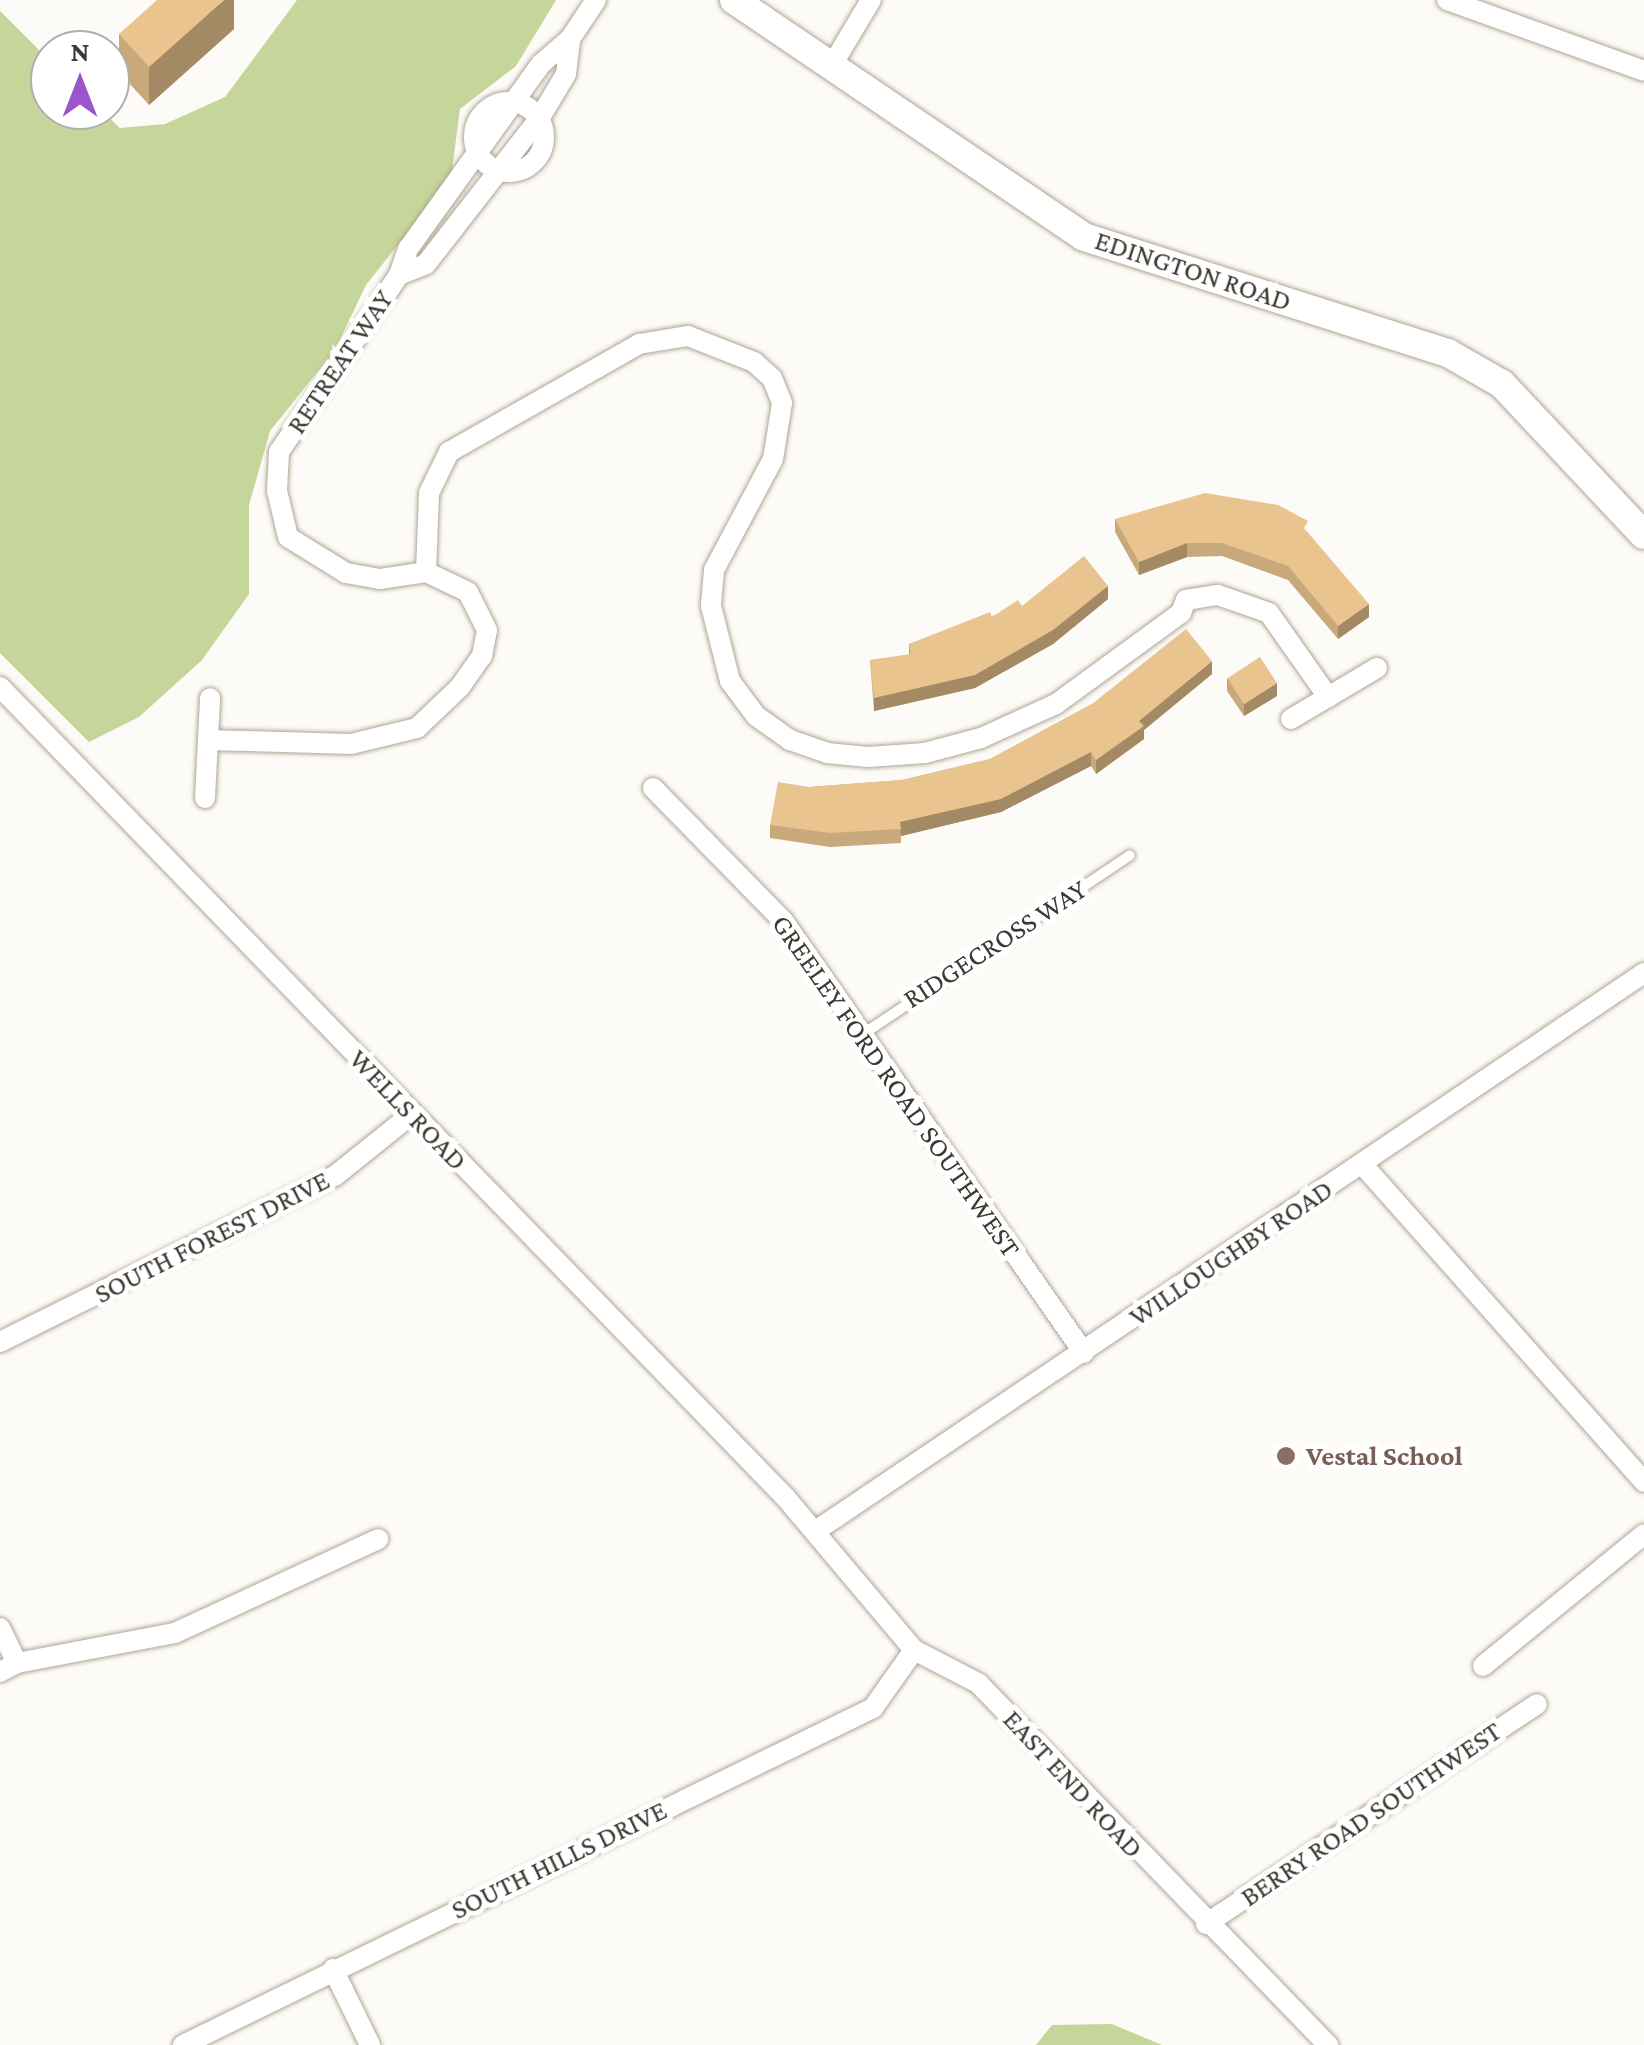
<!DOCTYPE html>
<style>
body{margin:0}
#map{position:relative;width:1644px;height:2045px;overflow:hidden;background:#fdfbf7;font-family:"Crimson Pro",serif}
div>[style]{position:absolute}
.forest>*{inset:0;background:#c6d599}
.roads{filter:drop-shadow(0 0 2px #b0a494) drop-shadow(0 0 2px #b0a494)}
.lane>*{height:10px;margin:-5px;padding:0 5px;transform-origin:5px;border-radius:5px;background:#fff}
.street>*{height:20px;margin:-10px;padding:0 10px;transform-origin:10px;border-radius:10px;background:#fff}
.street>.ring{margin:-10px;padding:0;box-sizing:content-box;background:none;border:20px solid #fff;border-radius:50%}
.secondary>*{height:28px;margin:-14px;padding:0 14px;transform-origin:14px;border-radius:14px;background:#fff}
.wall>*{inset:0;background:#c8a97b}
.shaded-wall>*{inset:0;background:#a38964}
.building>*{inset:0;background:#e9c48f;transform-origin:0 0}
.dots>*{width:28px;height:28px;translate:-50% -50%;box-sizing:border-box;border:5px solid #fff;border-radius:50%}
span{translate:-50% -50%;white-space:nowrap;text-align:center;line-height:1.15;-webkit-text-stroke:10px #fff;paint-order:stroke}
.street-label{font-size:28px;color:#3d3831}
.education-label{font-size:28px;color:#785e54;font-weight:700}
.left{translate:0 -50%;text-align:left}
.north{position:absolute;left:30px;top:30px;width:100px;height:100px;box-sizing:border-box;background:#fff;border:2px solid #b1afad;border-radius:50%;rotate:0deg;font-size:28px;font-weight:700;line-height:40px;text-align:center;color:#3d3831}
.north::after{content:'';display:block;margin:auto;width:35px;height:45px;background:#9b56cb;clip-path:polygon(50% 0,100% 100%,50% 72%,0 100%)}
</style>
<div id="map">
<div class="forest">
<div style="clip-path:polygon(297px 0,556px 0,516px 66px,460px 109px,451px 178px,366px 285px,335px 350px,270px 431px,249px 505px,249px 594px,202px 660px,139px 717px,89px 742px,0 653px,0 11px,50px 61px,50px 110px,101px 110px,120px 128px,165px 124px,225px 97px)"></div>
<div style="clip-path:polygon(1112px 2024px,1162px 2045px,1036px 2045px,1052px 2025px)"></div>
</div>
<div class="roads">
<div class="lane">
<div style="left:863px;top:1034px;width:321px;rotate:-33.8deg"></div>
</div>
<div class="street">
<div style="left:1447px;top:0;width:209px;rotate:19.8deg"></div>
<div style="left:831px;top:67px;width:78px;rotate:-59.2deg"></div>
<div class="ring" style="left:474px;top:102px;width:50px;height:50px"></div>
<div style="left:399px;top:275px;width:29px;rotate:-22deg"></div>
<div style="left:426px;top:264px;width:184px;rotate:-52.1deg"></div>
<div style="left:539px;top:119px;width:52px;rotate:-59deg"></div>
<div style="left:566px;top:74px;width:35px;rotate:-83deg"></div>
<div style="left:426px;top:572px;width:79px;rotate:-87.8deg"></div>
<div style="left:429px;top:493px;width:46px;rotate:-64deg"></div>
<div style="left:449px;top:452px;width:219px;rotate:-29.6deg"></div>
<div style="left:639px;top:344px;width:50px;rotate:-9.3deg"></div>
<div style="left:688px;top:336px;width:71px;rotate:21.5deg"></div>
<div style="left:754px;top:362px;width:24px;rotate:42deg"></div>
<div style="left:772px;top:378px;width:27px;rotate:68deg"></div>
<div style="left:782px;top:403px;width:57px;rotate:99.1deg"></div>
<div style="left:773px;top:459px;width:126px;rotate:118deg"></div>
<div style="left:714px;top:570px;width:36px;rotate:95deg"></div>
<div style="left:711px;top:606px;width:77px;rotate:75.8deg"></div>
<div style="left:730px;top:681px;width:44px;rotate:53.4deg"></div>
<div style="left:756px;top:716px;width:42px;rotate:35.2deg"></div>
<div style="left:790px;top:740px;width:39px;rotate:19deg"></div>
<div style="left:827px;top:753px;width:41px;rotate:5.6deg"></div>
<div style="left:868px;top:757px;width:57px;rotate:-4deg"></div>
<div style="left:925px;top:753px;width:58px;rotate:-15deg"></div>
<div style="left:981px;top:738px;width:82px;rotate:-24.4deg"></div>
<div style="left:1056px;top:704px;width:155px;rotate:-36.1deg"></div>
<div style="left:1181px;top:613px;width:14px;rotate:-69deg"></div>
<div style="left:1186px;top:600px;width:32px;rotate:-9deg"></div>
<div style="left:1218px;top:595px;width:54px;rotate:19.4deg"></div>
<div style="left:1269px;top:613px;width:103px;rotate:54.9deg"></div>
<div style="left:426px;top:572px;width:47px;rotate:171.3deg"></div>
<div style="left:380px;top:579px;width:35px;rotate:-170deg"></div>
<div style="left:346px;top:573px;width:68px;rotate:-148.2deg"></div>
<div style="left:288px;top:537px;width:47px;rotate:-103.4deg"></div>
<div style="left:277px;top:491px;width:39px;rotate:-87deg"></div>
<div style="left:279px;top:452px;width:214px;rotate:-55.9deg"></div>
<div style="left:399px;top:275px;width:28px;rotate:-71deg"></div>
<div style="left:408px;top:249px;width:228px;rotate:-54.3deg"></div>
<div style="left:541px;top:64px;width:38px;rotate:-41deg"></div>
<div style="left:570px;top:39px;width:47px;rotate:-56.3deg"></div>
<div style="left:0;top:687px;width:1129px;rotate:45.9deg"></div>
<div style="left:786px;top:1498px;width:199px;rotate:49.9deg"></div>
<div style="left:914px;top:1650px;width:72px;rotate:27.3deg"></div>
<div style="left:978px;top:1683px;width:504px;rotate:45.97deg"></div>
<div style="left:1291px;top:719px;width:100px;rotate:-30.7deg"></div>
<div style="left:208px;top:740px;width:143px;rotate:1.6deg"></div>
<div style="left:351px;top:744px;width:68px;rotate:-13.6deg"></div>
<div style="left:417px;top:728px;width:59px;rotate:-43.6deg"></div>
<div style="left:460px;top:687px;width:38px;rotate:-55deg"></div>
<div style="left:482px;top:656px;width:26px;rotate:-79deg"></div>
<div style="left:487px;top:630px;width:42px;rotate:-116.6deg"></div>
<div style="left:468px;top:592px;width:47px;rotate:-154.5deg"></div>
<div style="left:653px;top:788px;width:187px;rotate:45.6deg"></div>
<div style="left:784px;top:922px;width:525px;rotate:55.16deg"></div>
<div style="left:205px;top:798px;width:100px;rotate:-87.1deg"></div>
<div style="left:1362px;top:1164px;width:425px;rotate:48.4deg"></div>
<div style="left:0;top:1342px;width:375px;rotate:-26.4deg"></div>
<div style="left:336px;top:1175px;width:97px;rotate:-38.8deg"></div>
<div style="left:817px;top:1530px;width:997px;rotate:-33.96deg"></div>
<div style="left:0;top:1628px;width:39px;rotate:64deg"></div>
<div style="left:1483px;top:1666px;width:208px;rotate:-39.3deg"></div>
<div style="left:0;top:1672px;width:19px;rotate:-28deg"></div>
<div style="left:17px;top:1663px;width:161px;rotate:-10.8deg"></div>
<div style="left:175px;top:1633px;width:224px;rotate:-24.8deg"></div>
<div style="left:1206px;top:1924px;width:397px;rotate:-33.6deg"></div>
<div style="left:333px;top:1969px;width:85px;rotate:64deg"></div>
<div style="left:183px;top:2045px;width:768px;rotate:-26.03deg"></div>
<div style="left:873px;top:1708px;width:71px;rotate:-54.7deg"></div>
</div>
<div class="secondary">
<div style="left:734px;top:0;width:423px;rotate:34.1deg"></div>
<div style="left:1084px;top:237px;width:382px;rotate:17.7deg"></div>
<div style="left:1448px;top:353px;width:62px;rotate:29.9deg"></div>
<div style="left:1502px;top:384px;width:207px;rotate:46.8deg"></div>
</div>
</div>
<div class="wall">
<div style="clip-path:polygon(234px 0,234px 29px,149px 105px,119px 72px,119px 34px)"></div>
<div style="clip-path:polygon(1115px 519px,1308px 533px,1369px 617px,1338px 639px,1288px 580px,1222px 556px,1187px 557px,1139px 575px,1115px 532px)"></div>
<div style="clip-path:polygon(1108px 599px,1053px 644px,975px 688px,874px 711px,870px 660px,909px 655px,909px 644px,1022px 606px)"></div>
<div style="clip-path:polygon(1212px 674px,1144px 730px,1144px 739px,1096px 774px,1091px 766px,1001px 812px,901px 836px,901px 843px,830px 847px,770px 838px,770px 825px,809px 787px,902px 780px,990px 759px,1092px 704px)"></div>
<div style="clip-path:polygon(1227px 678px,1277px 696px,1244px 716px,1227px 691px)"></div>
</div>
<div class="shaded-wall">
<div style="clip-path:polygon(224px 0,234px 0,234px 29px,149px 105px,149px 67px)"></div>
<div style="clip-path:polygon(1187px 543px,1187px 557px,1139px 575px,1139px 562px)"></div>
<div style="clip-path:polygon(1108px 586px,1108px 599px,1053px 644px,975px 688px,874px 711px,874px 698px)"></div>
<div style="clip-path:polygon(1369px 604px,1369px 617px,1338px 639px,1338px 626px)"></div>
<div style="clip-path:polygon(1212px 661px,1212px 674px,1144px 730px,1144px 739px,1096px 774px,1096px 760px,1139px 721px)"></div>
<div style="clip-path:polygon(1277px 683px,1277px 696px,1244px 716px,1244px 703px)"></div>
<div style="clip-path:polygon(1091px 752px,1091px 766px,1001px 812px,901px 836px,900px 822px)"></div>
</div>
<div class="building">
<div style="clip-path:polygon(157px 0,224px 0,149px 67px,119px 34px)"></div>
<div style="clip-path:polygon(1205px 493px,1278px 505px,1308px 521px,1304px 528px,1369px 604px,1338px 626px,1288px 566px,1222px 543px,1187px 543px,1139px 562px,1115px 519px)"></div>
<div style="clip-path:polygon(1084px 556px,1108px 586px,1053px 630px,975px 675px,874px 698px,870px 660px,911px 654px,909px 644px,990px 612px,992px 617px,1018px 600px,1022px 606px)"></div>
<div style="clip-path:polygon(1186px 629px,1212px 661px,1139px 721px,1144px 726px,1096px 760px,1091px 752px,1001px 799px,900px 822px,901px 829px,830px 833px,770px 825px,778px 782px,809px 787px,902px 780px,990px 759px,1092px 704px)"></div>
<div style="left:1260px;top:657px;width:31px;height:39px;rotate:57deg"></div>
</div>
<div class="dots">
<div style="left:1286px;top:1456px;background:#8d6e63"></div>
</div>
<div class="street-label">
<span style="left:1193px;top:271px;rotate:18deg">EDINGTON ROAD</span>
<span style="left:340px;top:362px;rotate:-56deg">RETREAT WAY</span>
<span style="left:995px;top:944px;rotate:-33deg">RIDGECROSS WAY</span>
<span style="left:896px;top:1086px;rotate:55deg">GREELEY FORD ROAD SOUTHWEST</span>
<span style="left:408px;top:1110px;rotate:46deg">WELLS ROAD</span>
<span style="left:212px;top:1237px;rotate:-27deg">SOUTH FOREST DRIVE</span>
<span style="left:1231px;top:1253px;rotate:-34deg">WILLOUGHBY ROAD</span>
<span style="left:1073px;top:1784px;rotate:47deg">EAST END ROAD</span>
<span style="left:1371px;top:1814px;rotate:-34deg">BERRY ROAD SOUTHWEST</span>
<span style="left:559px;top:1860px;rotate:-26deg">SOUTH HILLS DRIVE</span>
</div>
<div class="education-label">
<span class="left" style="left:1306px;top:1456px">Vestal School</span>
</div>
<div class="north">N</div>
</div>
